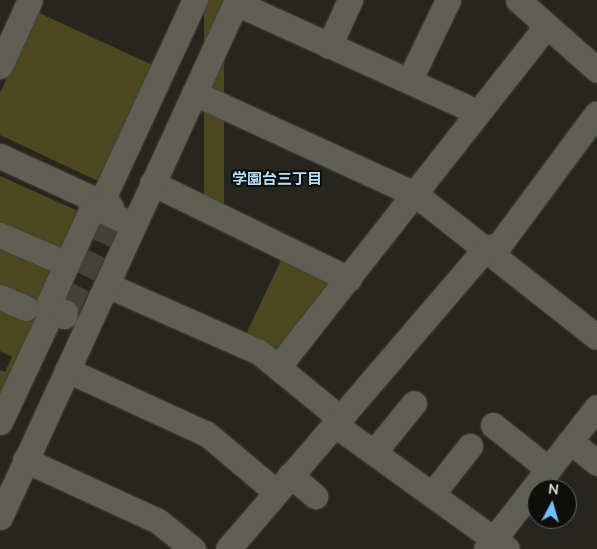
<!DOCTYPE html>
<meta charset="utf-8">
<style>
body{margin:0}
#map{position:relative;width:597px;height:549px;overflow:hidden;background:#26251e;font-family:"Nunito Sans","Noto Sans JP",sans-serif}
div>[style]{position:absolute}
.green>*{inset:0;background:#4e4820;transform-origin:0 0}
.minor-tunnel>*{height:25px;margin-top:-12.5px;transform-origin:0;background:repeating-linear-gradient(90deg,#43423b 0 25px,transparent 0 37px)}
.roads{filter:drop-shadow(0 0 1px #43423c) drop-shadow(0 0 1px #43423c)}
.minor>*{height:25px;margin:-12.5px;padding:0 12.5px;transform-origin:12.5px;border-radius:12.5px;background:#605f56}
span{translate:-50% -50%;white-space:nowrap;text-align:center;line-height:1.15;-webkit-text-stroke:4px #0e0e0b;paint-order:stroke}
.neighbourhood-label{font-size:15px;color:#b6dffd;font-weight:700}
.north{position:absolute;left:527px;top:479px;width:50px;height:50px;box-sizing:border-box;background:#0e0e0b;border:1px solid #646460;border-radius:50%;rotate:6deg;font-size:14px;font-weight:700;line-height:20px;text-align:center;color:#e6e5e0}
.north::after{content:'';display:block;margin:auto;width:18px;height:22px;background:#73c1f6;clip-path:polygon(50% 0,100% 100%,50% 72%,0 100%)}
</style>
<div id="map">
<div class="green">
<div style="left:204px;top:0;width:20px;height:211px"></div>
<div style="clip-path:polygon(37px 12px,157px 67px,104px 184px,0 135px,0 93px)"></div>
<div style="clip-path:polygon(0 176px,85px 214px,0 407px,0 370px,5px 372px,12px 357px,0 351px,0 307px,30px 320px,37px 305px,0 288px)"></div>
<div style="clip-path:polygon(283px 256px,332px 278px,333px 286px,275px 350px,247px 332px)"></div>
</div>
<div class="minor-tunnel">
<div style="left:67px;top:308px;width:91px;rotate:-64.6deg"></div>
</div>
<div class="roads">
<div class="minor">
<div style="left:518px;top:0;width:106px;rotate:41.5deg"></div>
<div style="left:236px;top:3px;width:265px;rotate:24.3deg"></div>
<div style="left:329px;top:46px;width:51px;rotate:-65.5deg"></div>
<div style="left:0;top:66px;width:72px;rotate:-65.6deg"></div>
<div style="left:409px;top:81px;width:90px;rotate:-64.3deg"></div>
<div style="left:194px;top:93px;width:243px;rotate:24.6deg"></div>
<div style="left:415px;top:194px;width:231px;rotate:38.2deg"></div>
<div style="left:0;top:156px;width:122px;rotate:24.7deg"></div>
<div style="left:152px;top:183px;width:219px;rotate:26deg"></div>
<div style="left:101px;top:203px;width:224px;rotate:-65.2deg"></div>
<div style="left:0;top:235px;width:56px;rotate:23.3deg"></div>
<div style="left:107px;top:285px;width:166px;rotate:23.8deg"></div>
<div style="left:259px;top:352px;width:104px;rotate:39.2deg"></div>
<div style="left:0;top:297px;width:28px;rotate:23deg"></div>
<div style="left:52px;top:311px;width:9px;rotate:-111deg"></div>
<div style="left:49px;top:303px;width:107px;rotate:-65.6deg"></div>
<div style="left:93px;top:206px;width:44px;rotate:25.4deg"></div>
<div style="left:278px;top:367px;width:433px;rotate:-51.8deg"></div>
<div style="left:67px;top:370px;width:154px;rotate:24.6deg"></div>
<div style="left:207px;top:434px;width:90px;rotate:40deg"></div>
<div style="left:0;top:422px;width:123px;rotate:-64.9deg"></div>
<div style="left:52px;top:311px;width:13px;rotate:23deg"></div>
<div style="left:64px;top:316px;width:4px;rotate:-76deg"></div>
<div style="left:334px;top:424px;width:213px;rotate:35.8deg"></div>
<div style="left:493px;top:425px;width:69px;rotate:38.5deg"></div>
<div style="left:570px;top:441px;width:35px;rotate:39deg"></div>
<div style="left:374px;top:452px;width:63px;rotate:-50.8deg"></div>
<div style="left:25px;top:460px;width:146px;rotate:24.6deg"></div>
<div style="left:158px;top:521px;width:45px;rotate:38.7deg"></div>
<div style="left:290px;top:475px;width:33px;rotate:40deg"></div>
<div style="left:433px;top:493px;width:60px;rotate:-51.8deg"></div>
<div style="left:0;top:517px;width:569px;rotate:-65.37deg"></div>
<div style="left:228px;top:549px;width:396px;rotate:-49.4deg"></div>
<div style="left:486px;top:248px;width:13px;rotate:-13deg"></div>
<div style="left:499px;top:245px;width:164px;rotate:-53.4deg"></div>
<div style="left:486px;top:549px;width:180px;rotate:-52deg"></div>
</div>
</div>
<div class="neighbourhood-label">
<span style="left:277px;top:180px">学園台三丁目</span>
</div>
<div class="north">N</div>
</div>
